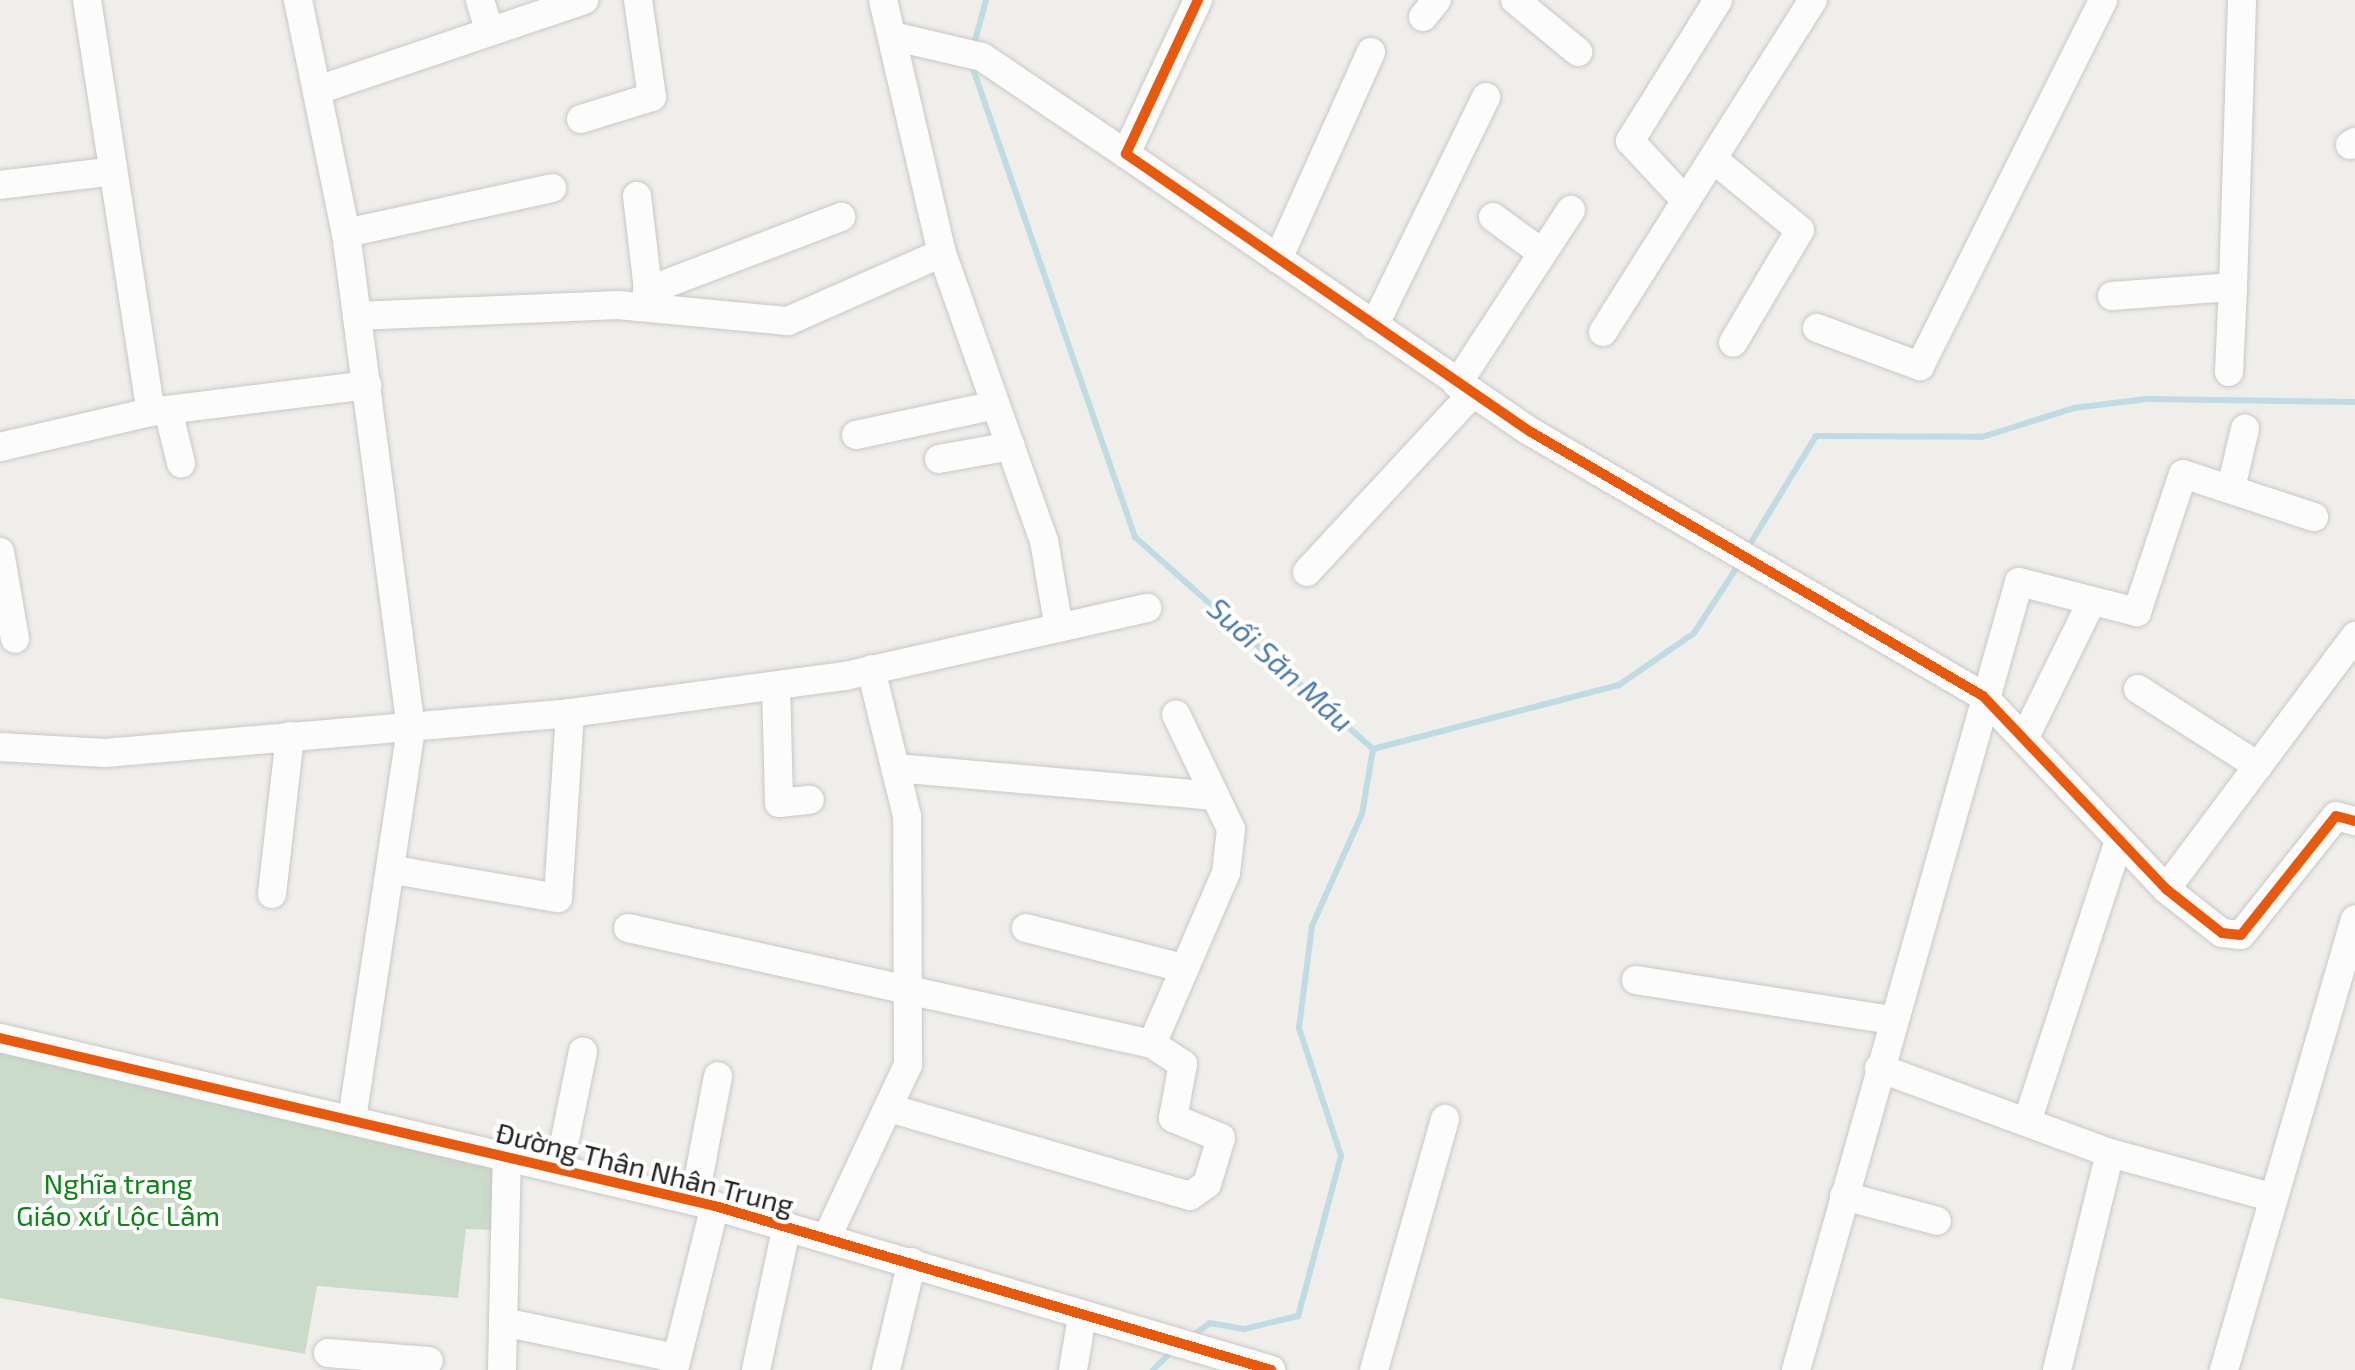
<!DOCTYPE html>
<meta charset="utf-8">
<style>
body{margin:0}
#map{position:relative;width:2355px;height:1370px;overflow:hidden;background:#f0eeeb;font-family:"Exo 2",sans-serif}
div>[style]{position:absolute}
.cemetery>*{inset:0;background:#cadbca}
.stream>*{height:6px;margin:-3px;padding:0 3px;transform-origin:3px;border-radius:3px;background:#bfdbe3}
.roads{filter:drop-shadow(0 0 2px #c9c8c7) drop-shadow(0 0 2px #c9c8c7)}
.minor>*{height:28px;margin:-14px;padding:0 14px;transform-origin:14px;border-radius:14px;background:#fdfcfc}
.cycleway>*{height:10px;margin:-5px;padding:0 5px;transform-origin:5px;border-radius:5px;background:#e8590c}
span{translate:-50% -50%;white-space:nowrap;text-align:center;line-height:1.15;-webkit-text-stroke:8px #fff;paint-order:stroke}
.street-label{font-size:28px;color:#222}
.park-label{font-size:28px;color:#0c8416}
.water-label{font-size:30px;color:#4a7aab;font-style:italic}
</style>
<div id="map">
<div class="cemetery">
<div style="clip-path:polygon(0 1050px,497px 1168px,500px 1230px,466px 1229px,458px 1298px,317px 1286px,305px 1354px,0 1298px)"></div>
</div>
<div class="stream">
<div style="left:973px;top:48px;width:50px;rotate:-74.8deg"></div>
<div style="left:970px;top:60px;width:505px;rotate:70.92deg"></div>
<div style="left:1135px;top:537px;width:319px;rotate:41.7deg"></div>
<div style="left:1373px;top:749px;width:66px;rotate:99.6deg"></div>
<div style="left:1362px;top:814px;width:123px;rotate:114.1deg"></div>
<div style="left:1312px;top:926px;width:103px;rotate:97.3deg"></div>
<div style="left:1299px;top:1028px;width:135px;rotate:71.8deg"></div>
<div style="left:1341px;top:1156px;width:166px;rotate:105deg"></div>
<div style="left:1298px;top:1316px;width:56px;rotate:166.5deg"></div>
<div style="left:1244px;top:1329px;width:35px;rotate:-170deg"></div>
<div style="left:1210px;top:1323px;width:24px;rotate:144deg"></div>
<div style="left:1747px;top:549px;width:132px;rotate:-58.6deg"></div>
<div style="left:1816px;top:436px;width:166px;rotate:0.3deg"></div>
<div style="left:1982px;top:437px;width:96px;rotate:-17.5deg"></div>
<div style="left:2074px;top:408px;width:73px;rotate:-7.1deg"></div>
<div style="left:2146px;top:399px;width:209px;rotate:0.8deg"></div>
<div style="left:1373px;top:749px;width:254px;rotate:-14.6deg"></div>
<div style="left:1619px;top:685px;width:91px;rotate:-34.7deg"></div>
<div style="left:1694px;top:633px;width:82px;rotate:-56.9deg"></div>
<div style="left:1153px;top:1370px;width:28px;rotate:-45deg"></div>
</div>
<div class="roads">
<div class="minor">
<div style="left:87px;top:0;width:417px;rotate:81.2deg"></div>
<div style="left:298px;top:0;width:238px;rotate:78.4deg"></div>
<div style="left:346px;top:233px;width:500px;rotate:82.53deg"></div>
<div style="left:411px;top:729px;width:395px;rotate:98.6deg"></div>
<div style="left:480px;top:0;width:30px;rotate:73deg"></div>
<div style="left:883px;top:0;width:260px;rotate:76.9deg"></div>
<div style="left:942px;top:253px;width:306px;rotate:70.5deg"></div>
<div style="left:1044px;top:541px;width:83px;rotate:80.3deg"></div>
<div style="left:1198px;top:0;width:170px;rotate:115.1deg"></div>
<div style="left:1126px;top:154px;width:491px;rotate:34.5deg"></div>
<div style="left:1531px;top:432px;width:523px;rotate:30.29deg"></div>
<div style="left:1983px;top:696px;width:266px;rotate:46.5deg"></div>
<div style="left:2166px;top:889px;width:71px;rotate:38.2deg"></div>
<div style="left:2222px;top:933px;width:19px;rotate:6deg"></div>
<div style="left:2241px;top:935px;width:152px;rotate:-51.4deg"></div>
<div style="left:2336px;top:816px;width:20px;rotate:15deg"></div>
<div style="left:1515px;top:0;width:82px;rotate:39.5deg"></div>
<div style="left:1423px;top:17px;width:22px;rotate:-51deg"></div>
<div style="left:892px;top:36px;width:92px;rotate:13.1deg"></div>
<div style="left:982px;top:57px;width:174px;rotate:34deg"></div>
<div style="left:321px;top:89px;width:278px;rotate:-18.7deg"></div>
<div style="left:581px;top:119px;width:74px;rotate:-17.2deg"></div>
<div style="left:652px;top:97px;width:98px;rotate:-98.2deg"></div>
<div style="left:2350px;top:145px;width:6px;rotate:-31deg"></div>
<div style="left:1713px;top:159px;width:112px;rotate:39.2deg"></div>
<div style="left:1800px;top:230px;width:131px;rotate:120.7deg"></div>
<div style="left:0;top:185px;width:109px;rotate:-6.9deg"></div>
<div style="left:637px;top:196px;width:112px;rotate:83.3deg"></div>
<div style="left:1686px;top:201px;width:82px;rotate:-133deg"></div>
<div style="left:1630px;top:141px;width:166px;rotate:-58deg"></div>
<div style="left:1493px;top:217px;width:61px;rotate:36.3deg"></div>
<div style="left:346px;top:233px;width:211px;rotate:-12.3deg"></div>
<div style="left:1278px;top:259px;width:227px;rotate:-65.8deg"></div>
<div style="left:647px;top:291px;width:208px;rotate:-20.9deg"></div>
<div style="left:2112px;top:296px;width:121px;rotate:-4.3deg"></div>
<div style="left:2233px;top:287px;width:287px;rotate:-88.2deg"></div>
<div style="left:357px;top:316px;width:261px;rotate:-2.4deg"></div>
<div style="left:618px;top:305px;width:171px;rotate:5.4deg"></div>
<div style="left:788px;top:321px;width:168px;rotate:-23.8deg"></div>
<div style="left:1374px;top:326px;width:255px;rotate:-63.9deg"></div>
<div style="left:1817px;top:328px;width:110px;rotate:20.3deg"></div>
<div style="left:1920px;top:366px;width:409px;rotate:-63.4deg"></div>
<div style="left:1603px;top:332px;width:393px;rotate:-57.7deg"></div>
<div style="left:2229px;top:372px;width:85px;rotate:-87.3deg"></div>
<div style="left:1457px;top:384px;width:208px;rotate:-56.8deg"></div>
<div style="left:168px;top:410px;width:55px;rotate:76.2deg"></div>
<div style="left:856px;top:435px;width:143px;rotate:-12.1deg"></div>
<div style="left:0;top:447px;width:155px;rotate:-13.1deg"></div>
<div style="left:151px;top:412px;width:218px;rotate:-7.1deg"></div>
<div style="left:939px;top:459px;width:73px;rotate:-10.2deg"></div>
<div style="left:2231px;top:488px;width:61px;rotate:-76.7deg"></div>
<div style="left:0;top:552px;width:88px;rotate:80.2deg"></div>
<div style="left:1307px;top:572px;width:243px;rotate:-47.2deg"></div>
<div style="left:776px;top:686px;width:117px;rotate:88.5deg"></div>
<div style="left:779px;top:803px;width:31px;rotate:-6deg"></div>
<div style="left:2138px;top:689px;width:143px;rotate:32.7deg"></div>
<div style="left:2024px;top:739px;width:152px;rotate:-63.8deg"></div>
<div style="left:0;top:747px;width:105px;rotate:3.3deg"></div>
<div style="left:105px;top:753px;width:467px;rotate:-4.9deg"></div>
<div style="left:570px;top:713px;width:277px;rotate:-7.7deg"></div>
<div style="left:845px;top:676px;width:310px;rotate:-12.7deg"></div>
<div style="left:895px;top:768px;width:319px;rotate:5deg"></div>
<div style="left:394px;top:870px;width:166px;rotate:9.7deg"></div>
<div style="left:558px;top:898px;width:185px;rotate:-86.3deg"></div>
<div style="left:2166px;top:889px;width:316px;rotate:-53.2deg"></div>
<div style="left:272px;top:894px;width:159px;rotate:-83.5deg"></div>
<div style="left:628px;top:928px;width:537px;rotate:12.48deg"></div>
<div style="left:1152px;top:1044px;width:37px;rotate:33deg"></div>
<div style="left:1183px;top:1064px;width:55px;rotate:100.5deg"></div>
<div style="left:1173px;top:1118px;width:52px;rotate:22.6deg"></div>
<div style="left:1221px;top:1138px;width:48px;rotate:106.9deg"></div>
<div style="left:1207px;top:1184px;width:21px;rotate:145deg"></div>
<div style="left:1190px;top:1196px;width:313px;rotate:-163.7deg"></div>
<div style="left:1026px;top:928px;width:162px;rotate:14.3deg"></div>
<div style="left:1636px;top:980px;width:259px;rotate:8.9deg"></div>
<div style="left:0;top:1038px;width:734px;rotate:13.22deg"></div>
<div style="left:715px;top:1206px;width:580px;rotate:16.43deg"></div>
<div style="left:1152px;top:1044px;width:186px;rotate:-66.6deg"></div>
<div style="left:1226px;top:873px;width:44px;rotate:-83.5deg"></div>
<div style="left:1231px;top:829px;width:127px;rotate:-115.6deg"></div>
<div style="left:1879px;top:1068px;width:246px;rotate:20.2deg"></div>
<div style="left:2110px;top:1153px;width:167px;rotate:15.3deg"></div>
<div style="left:2027px;top:1122px;width:297px;rotate:-71.9deg"></div>
<div style="left:559px;top:1169px;width:120px;rotate:-78.5deg"></div>
<div style="left:1844px;top:1196px;width:96px;rotate:15deg"></div>
<div style="left:694px;top:1201px;width:127px;rotate:-79.1deg"></div>
<div style="left:827px;top:1237px;width:190px;rotate:-64.8deg"></div>
<div style="left:908px;top:1065px;width:249px;rotate:-90.2deg"></div>
<div style="left:907px;top:816px;width:151px;rotate:-103.8deg"></div>
<div style="left:503px;top:1322px;width:177px;rotate:11.8deg"></div>
<div style="left:328px;top:1353px;width:101px;rotate:4.5deg"></div>
<div style="left:502px;top:1370px;width:213px;rotate:-88.7deg"></div>
<div style="left:674px;top:1370px;width:169px;rotate:-76deg"></div>
<div style="left:756px;top:1370px;width:147px;rotate:-77.9deg"></div>
<div style="left:886px;top:1370px;width:111px;rotate:-76.5deg"></div>
<div style="left:1073px;top:1370px;width:54px;rotate:-80.4deg"></div>
<div style="left:1374px;top:1370px;width:261px;rotate:-74.2deg"></div>
<div style="left:1796px;top:1370px;width:819px;rotate:-74.2deg"></div>
<div style="left:2019px;top:582px;width:122px;rotate:14.3deg"></div>
<div style="left:2137px;top:612px;width:145px;rotate:-71.6deg"></div>
<div style="left:2183px;top:474px;width:138px;rotate:18.2deg"></div>
<div style="left:2057px;top:1370px;width:223px;rotate:-76.3deg"></div>
<div style="left:2224px;top:1370px;width:469px;rotate:-73.8deg"></div>
</div>
</div>
<div class="cycleway">
<div style="left:1198px;top:0;width:170px;rotate:115.1deg"></div>
<div style="left:1126px;top:154px;width:491px;rotate:34.5deg"></div>
<div style="left:1531px;top:432px;width:523px;rotate:30.29deg"></div>
<div style="left:1983px;top:696px;width:266px;rotate:46.5deg"></div>
<div style="left:2166px;top:889px;width:71px;rotate:38.2deg"></div>
<div style="left:2222px;top:933px;width:19px;rotate:6deg"></div>
<div style="left:2241px;top:935px;width:152px;rotate:-51.4deg"></div>
<div style="left:2336px;top:816px;width:20px;rotate:15deg"></div>
<div style="left:0;top:1038px;width:734px;rotate:13.22deg"></div>
<div style="left:715px;top:1206px;width:580px;rotate:16.43deg"></div>
</div>
<div class="street-label">
<span style="left:645px;top:1168px;rotate:14deg">Đường Thân Nhân Trung</span>
</div>
<div class="park-label">
<span style="left:118px;top:1199px">Nghĩa trang<br>Giáo xứ Lộc Lâm</span>
</div>
<div class="water-label">
<span style="left:1281px;top:664px;rotate:42deg">Suối Săn Máu</span>
</div>
</div>
